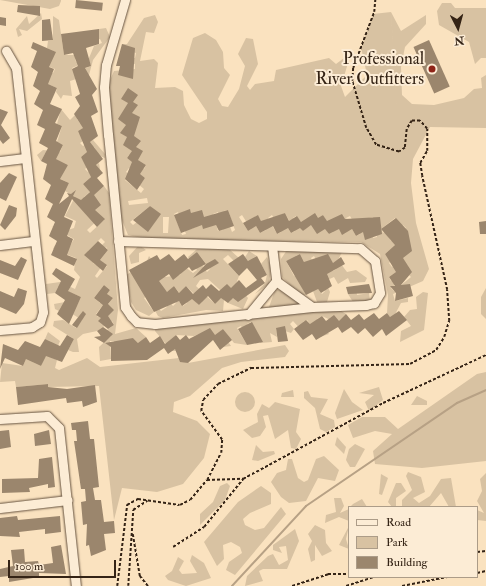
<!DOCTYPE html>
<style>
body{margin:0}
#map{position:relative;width:486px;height:586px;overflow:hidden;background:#fae2bf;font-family:"IM FELL Double Pica",serif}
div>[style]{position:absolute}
.green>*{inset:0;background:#d8c2a2}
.round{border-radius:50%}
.stream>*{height:2px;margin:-1px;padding:0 1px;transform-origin:1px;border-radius:1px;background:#b7a185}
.building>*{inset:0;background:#9b866d;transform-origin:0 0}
.path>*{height:1.5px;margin-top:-0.75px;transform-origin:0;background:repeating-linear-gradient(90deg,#342315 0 3px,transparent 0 5px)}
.roads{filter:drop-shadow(0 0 1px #665340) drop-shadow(0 0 1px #665340)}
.street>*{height:9px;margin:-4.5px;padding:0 4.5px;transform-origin:4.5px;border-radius:4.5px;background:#fcecd5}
.dots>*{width:11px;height:11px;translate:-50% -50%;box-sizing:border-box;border:2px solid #fcecd5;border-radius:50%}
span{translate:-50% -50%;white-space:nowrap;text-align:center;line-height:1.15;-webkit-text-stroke:4px #fcecd5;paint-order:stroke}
.poi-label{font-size:17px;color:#342315}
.right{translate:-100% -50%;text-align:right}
.legend{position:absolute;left:348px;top:506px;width:130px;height:72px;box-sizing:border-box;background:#fcecd5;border:1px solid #ac9c88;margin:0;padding:5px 7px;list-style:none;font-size:12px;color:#342315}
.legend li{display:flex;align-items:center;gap:8px;height:20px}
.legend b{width:20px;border:1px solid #ac9c88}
.north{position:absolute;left:438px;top:8px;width:40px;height:40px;-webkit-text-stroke:3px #fcecd5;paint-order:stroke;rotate:174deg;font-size:11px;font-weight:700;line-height:16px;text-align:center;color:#342315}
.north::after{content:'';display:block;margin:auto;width:14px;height:18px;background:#342315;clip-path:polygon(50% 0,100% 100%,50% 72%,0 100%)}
.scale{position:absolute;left:8px;top:560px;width:108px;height:18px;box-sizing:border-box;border:2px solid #342315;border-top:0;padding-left:5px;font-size:12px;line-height:14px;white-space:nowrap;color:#342315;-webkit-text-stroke:3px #fcecd5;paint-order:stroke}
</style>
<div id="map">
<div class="green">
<div style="clip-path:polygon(0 0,61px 0,61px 1px,59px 6px,50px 9px)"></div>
<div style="clip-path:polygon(442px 3px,451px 3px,455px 8px,486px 8px,486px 58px,481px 58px,475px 64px,469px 42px,439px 25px,437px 11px)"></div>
<div style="clip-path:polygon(evenodd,391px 12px,401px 31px,426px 15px,426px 24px,405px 47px,401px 67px,402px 95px,412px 104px,434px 105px,464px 98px,474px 89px,482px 88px,481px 78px,486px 75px,486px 128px,430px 127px,413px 159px,411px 183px,416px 223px,429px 269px,423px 281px,393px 294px,395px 301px,408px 298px,408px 302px,401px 303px,392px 320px,387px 313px,388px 295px,380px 254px,361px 242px,151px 240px,128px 235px,120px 215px,108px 85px,114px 71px,135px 69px,135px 64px,122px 62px,124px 56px,135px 58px,136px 53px,122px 49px,122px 44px,127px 44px,144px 18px,155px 15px,158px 22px,154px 33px,146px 32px,140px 61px,154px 59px,158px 63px,155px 88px,175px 87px,183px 91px,184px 105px,191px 119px,199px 123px,207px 119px,207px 112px,182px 75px,193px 38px,205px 33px,216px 40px,223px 52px,224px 68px,230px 75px,218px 99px,222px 106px,228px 107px,239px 89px,245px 66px,238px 54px,246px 38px,253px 39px,258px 64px,247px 86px,250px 90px,255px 84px,274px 81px,276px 70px,329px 58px,336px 64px,344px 58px,349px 60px,341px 86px,345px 97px,367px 75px,361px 47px,373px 14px,391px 12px,129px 155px,146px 165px,144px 169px,127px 158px,129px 155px,391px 12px,129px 168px,145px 178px,142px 182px,126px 172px,129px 168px,391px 12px,128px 176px,144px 189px,141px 193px,125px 180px,128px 176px,391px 12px,147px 198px,148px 203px,129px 205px,128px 201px,147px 198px,391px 12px,150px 206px,153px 210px,133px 225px,130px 222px,150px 206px,391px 12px,190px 210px,196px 227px,191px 229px,184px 212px,190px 210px,391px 12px,228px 210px,235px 230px,232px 232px,224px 211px,228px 210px,391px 12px,178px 212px,186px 234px,182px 235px,174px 214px,178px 212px,391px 12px,218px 212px,223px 230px,218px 231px,213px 214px,218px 212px,391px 12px,285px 213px,295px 231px,291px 233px,281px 215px,285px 213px,391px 12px,242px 215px,251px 229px,248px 231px,239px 217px,242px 215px,391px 12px,272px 215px,281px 232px,277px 234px,268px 218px,272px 215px,391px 12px,323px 215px,333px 232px,329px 234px,319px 218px,323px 215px,391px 12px,258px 216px,266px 230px,260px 233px,252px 219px,258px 216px,391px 12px,296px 216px,306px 228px,303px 231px,293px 218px,296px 216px,391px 12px,350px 216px,360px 234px,356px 236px,346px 218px,350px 216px,391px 12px,163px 217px,169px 217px,168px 233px,163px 233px,163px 217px,391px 12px,373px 217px,377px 237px,373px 238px,369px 218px,373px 217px,391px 12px,395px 218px,398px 221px,383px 233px,381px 229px,395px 218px,391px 12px,403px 225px,406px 228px,391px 241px,389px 237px,403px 225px,391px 12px,404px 237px,388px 258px,385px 254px,404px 237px,391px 12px,405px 250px,408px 253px,392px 267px,389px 263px,405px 250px,391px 12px,407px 265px,409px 268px,391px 281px,389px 277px,407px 265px,391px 12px,408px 274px,411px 277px,394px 291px,391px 288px,408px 274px)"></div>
<div style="clip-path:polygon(41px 13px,42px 19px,27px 31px,19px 29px,22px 35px,18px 37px,16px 29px,27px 16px,29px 24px)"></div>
<div style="clip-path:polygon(evenodd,53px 16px,59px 20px,64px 55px,84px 55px,75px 58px,76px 62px,89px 58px,94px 46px,102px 43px,100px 39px,91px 41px,99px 29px,106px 28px,110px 37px,93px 60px,89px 75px,70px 81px,72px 96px,63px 95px,61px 99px,56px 92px,57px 88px,36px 79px,38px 72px,53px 73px,55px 69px,38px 62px,55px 52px,47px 48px,48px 41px,53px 40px,53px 16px,89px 61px,91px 66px,74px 73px,72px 68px,89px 61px)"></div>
<div style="clip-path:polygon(evenodd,61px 109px,70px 120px,77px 113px,91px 111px,77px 119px,80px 123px,85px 120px,87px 126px,78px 131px,81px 136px,89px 137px,80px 143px,83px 146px,93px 140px,105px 154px,105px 158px,100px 156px,85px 169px,88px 172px,99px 163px,100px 169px,83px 184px,92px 190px,84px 197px,87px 200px,104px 186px,109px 193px,118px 310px,115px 334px,136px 328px,146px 337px,139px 344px,133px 338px,116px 352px,114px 341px,110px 341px,111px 359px,100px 361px,99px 347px,111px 336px,108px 333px,100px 341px,100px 335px,114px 325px,112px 321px,97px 331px,83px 334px,77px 339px,79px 352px,73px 352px,68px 350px,74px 339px,53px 326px,54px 321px,63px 320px,76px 328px,82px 320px,61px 307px,59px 311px,55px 309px,54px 304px,65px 302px,77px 305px,81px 297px,58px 287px,55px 293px,47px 294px,46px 284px,60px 282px,75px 289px,80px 277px,74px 270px,76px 258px,53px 249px,55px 245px,70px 246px,74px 239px,51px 226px,65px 231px,74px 228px,76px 221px,65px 216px,75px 197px,65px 191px,69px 183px,56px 177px,68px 165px,45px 154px,41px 161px,37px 155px,43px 150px,60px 152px,63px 145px,57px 142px,62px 126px,57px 124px,61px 109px,94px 147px,96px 150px,83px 160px,81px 157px,94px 147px,61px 109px,101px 217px,104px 220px,90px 233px,87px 230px,101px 217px,61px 109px,101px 238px,105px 242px,92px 255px,88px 251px,101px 238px,61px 109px,106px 247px,108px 250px,96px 265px,93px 263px,106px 247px,61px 109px,104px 263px,107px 266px,97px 278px,95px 276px,104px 263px,61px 109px,104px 285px,110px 290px,100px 303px,94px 298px,104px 285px,61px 109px,110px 296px,113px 298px,98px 317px,96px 314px,110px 296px)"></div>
<div style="clip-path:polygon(139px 245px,146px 250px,139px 253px,139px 262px,131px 264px,129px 256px)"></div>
<div style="clip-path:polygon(evenodd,197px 249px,229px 249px,239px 258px,239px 266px,228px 255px,223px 259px,239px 276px,236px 284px,248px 298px,243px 309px,228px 303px,231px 300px,208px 279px,200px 280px,196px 286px,215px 304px,220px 296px,224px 300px,223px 311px,206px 310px,163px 318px,158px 316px,147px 296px,144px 298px,154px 312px,149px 316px,136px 310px,131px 302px,126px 275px,146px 263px,149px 256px,165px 277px,180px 275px,184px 266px,193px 273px,197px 270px,188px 257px,197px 249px,197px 252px,210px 269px,207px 272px,194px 255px,197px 252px,197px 249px,174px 286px,187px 303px,183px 306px,170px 290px,174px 286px,197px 249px,186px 286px,202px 302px,199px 305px,183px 290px,186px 286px,197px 249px,164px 289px,176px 303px,173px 306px,161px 292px,164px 289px,197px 249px,156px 292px,167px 307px,161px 311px,150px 297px,156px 292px)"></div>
<div style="clip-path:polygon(evenodd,287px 250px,343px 250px,338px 260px,347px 272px,356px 270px,367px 278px,365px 282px,350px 283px,348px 278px,338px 284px,334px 277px,325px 281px,330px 292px,327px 302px,317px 302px,313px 291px,300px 283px,306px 295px,300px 295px,282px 277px,281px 259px,287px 250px,300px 254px,310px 273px,305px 275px,296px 256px,300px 254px,287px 250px,328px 255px,336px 269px,333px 271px,324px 257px,328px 255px,287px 250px,314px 256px,323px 272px,319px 274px,311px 258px,314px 256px,287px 250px,291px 259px,298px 274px,294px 276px,286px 261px,291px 259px,287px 250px,315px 279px,325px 291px,322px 294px,312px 282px,315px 279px)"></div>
<div style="clip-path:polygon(249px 251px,257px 256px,253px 258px,256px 271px,245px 257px)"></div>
<div style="clip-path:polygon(267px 257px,271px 268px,269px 284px,255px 294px,265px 283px,267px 275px,261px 264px)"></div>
<div style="clip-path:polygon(356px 288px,357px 295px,369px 293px,370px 301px,353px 302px,348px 294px)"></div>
<div style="clip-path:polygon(486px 288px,486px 319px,481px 314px,481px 297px)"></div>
<div style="clip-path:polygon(275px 290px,280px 290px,301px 304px,268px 310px)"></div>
<div style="clip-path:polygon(423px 292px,428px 293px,424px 330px,400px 342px,401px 331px,411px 326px,404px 317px,410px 310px,417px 309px,416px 297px)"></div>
<div style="clip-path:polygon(338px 309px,346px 314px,343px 326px,322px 316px,317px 319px,329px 334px,320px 337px,307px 320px,303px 322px,305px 334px,293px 321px,290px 324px,294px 329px,291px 333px,276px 328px,277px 337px,270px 333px,272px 342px,260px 343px,251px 322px,247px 324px,253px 336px,248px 338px,241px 326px,237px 328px,247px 345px,234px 343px,223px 329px,221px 331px,231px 346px,223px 347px,207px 331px,194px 336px,176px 335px,169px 341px,177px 351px,172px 351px,155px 331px,156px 325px)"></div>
<div style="clip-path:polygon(48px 332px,60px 341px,53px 358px,57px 360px,55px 368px,59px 370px,87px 358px,100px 367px,179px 358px,188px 363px,285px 345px,289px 351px,285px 357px,241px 362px,222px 368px,190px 396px,174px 402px,173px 412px,197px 421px,210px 434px,204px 458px,183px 484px,157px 492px,122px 488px,114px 520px,99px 386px,48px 387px,48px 384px,16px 387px,15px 381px,0 382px,2px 363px,23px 366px,32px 344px,36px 349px,33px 362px,41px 366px,51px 342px,45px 339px)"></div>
<div style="clip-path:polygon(486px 372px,486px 461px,422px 468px,375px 464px,373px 451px,392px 434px,375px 431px,353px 438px,348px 425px,362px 417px,385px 417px,398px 429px,477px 374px)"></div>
<div style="clip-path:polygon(379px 387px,383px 400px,369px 411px,365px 402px,374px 395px,359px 393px)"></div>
<div style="clip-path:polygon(344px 389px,352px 402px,363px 410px,337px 419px,335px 413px)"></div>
<div style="clip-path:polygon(293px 390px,294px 397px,281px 397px,282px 393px)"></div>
<div style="clip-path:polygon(308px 391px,311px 397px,328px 399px,320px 414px,334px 420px,335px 427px,326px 432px,320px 429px,315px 408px,304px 398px,304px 392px)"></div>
<div class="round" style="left:235px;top:392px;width:20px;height:20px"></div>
<div style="clip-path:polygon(417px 396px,427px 401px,427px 405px,411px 405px)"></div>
<div style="clip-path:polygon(275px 402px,300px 409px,296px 432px,301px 439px,296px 449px,291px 448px,288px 430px,275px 439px,268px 415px,263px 416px,266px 427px,260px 436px,252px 438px,243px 430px,258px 422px,257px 414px,262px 404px,269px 408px)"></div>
<div style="clip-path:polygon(337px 437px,346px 447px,344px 454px,335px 445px)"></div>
<div style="clip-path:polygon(355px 444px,365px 449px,355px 467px,350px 467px,346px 460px,349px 449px)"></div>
<div style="clip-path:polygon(256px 445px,263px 452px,274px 451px,275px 454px,258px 461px,252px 460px)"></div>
<div style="clip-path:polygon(324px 456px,339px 470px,335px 481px,318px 478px,306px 501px,289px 503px,281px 497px,271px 482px,277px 473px,286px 470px,288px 459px,292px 459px,298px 478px,304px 482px,308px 480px,316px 459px)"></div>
<div style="clip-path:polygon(408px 472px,421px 477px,425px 492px,413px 498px,419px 503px,430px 496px,441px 479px,451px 478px,456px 507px,449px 507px,441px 493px,429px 507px,402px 507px,402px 500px,412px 490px,406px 476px)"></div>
<div style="clip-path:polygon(486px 473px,486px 521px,477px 520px,477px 510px,484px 513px,477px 501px,482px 491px,480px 479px)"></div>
<div style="clip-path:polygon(381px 474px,388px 478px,382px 495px,379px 494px)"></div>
<div style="clip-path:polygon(227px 483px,230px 486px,225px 500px,200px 525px,200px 514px,213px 502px,220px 486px)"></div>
<div style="clip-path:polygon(396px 483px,401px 483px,406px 491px,396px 498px,396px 507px,392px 507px,388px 502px)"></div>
<div style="clip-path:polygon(261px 486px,271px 493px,271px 504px,250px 513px,243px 519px,245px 525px,255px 530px,264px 528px,281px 507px,286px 514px,235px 575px,226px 570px,229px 562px,242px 553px,240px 547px,231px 542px,223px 545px,224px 559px,217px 566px,204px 542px,238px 502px)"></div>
<div style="clip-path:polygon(334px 498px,341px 498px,344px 506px,340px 513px,349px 509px,349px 521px,339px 517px,325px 523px,326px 515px,336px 512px)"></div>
<div style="clip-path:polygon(362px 499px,367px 507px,350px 507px,353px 504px)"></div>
<div style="clip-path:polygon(315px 525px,325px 530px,326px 543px,332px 551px,322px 556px,315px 545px,315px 560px,311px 562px,308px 549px,312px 541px,308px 534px)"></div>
<div style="clip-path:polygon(349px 526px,346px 539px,349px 549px,339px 545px)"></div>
<div style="clip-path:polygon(295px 529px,299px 541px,287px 569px,263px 569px,259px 571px,263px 581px,245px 586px,247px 576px,268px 556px,273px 554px,279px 565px,288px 560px,286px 546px,279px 547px,282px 553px,273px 550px,273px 545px)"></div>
<div style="clip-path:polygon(192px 555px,204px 563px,211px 578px,186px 586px,168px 580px,165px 576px,172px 571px,178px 557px,184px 561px,179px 570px,182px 574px,197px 573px,190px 561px)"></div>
</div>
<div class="stream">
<div style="left:232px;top:586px;width:109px;rotate:-47.2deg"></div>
<div style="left:306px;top:506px;width:183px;rotate:-34.3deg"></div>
<div style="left:457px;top:403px;width:32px;rotate:-24deg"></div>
</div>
<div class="building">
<div style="left:76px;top:0;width:27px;height:8px;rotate:6deg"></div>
<div style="clip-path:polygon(18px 5px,40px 6px,40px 16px,17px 12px)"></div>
<div style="clip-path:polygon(0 17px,6px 18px,6px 26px,0 25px)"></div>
<div style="clip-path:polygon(50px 19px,53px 40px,42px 41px,42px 20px)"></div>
<div style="clip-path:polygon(99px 29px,99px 44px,86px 48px,91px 66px,85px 68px,97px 89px,92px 95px,98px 112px,91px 116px,98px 136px,90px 142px,103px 159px,96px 165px,103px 173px,97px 178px,104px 186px,94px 195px,101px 205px,95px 210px,105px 219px,97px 227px,72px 199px,64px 217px,73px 221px,67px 236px,73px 239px,67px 255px,77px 259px,74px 266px,51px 255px,57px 241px,49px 236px,55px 222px,47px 217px,53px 204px,45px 199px,51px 185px,43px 179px,47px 164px,41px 161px,48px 148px,39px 143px,45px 129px,37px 125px,43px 110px,34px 104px,40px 91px,33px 86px,38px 72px,31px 67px,37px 51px,31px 48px,33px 42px,56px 52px,49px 67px,54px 69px,48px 84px,57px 88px,50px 104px,62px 109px,55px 123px,62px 126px,56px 141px,63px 145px,56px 159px,68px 165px,60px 179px,69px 183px,59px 204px,69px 196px,67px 193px,71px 194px,76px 190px,73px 196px,81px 200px,90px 192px,83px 184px,91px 177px,81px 157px,87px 152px,78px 131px,83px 128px,74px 114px,80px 106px,75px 97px,80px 94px,72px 69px,78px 66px,73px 53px,64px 55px,61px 34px)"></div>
<div style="left:429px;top:40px;width:51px;height:17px;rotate:66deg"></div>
<div style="clip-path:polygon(122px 44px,135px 48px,133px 79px,118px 75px,120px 66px,116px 66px)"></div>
<div style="clip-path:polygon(128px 88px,138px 95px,133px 102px,138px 105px,132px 113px,140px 117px,134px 136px,141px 141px,136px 147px,143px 151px,138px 160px,146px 165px,140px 174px,145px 178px,137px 190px,125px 179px,132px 162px,127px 158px,132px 151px,123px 145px,127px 137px,120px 133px,126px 125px,118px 119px,128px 103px,121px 99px)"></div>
<div style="clip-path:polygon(0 109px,8px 112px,1px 125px,10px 138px,3px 144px,0 140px)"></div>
<div style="clip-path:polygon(9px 173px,17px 177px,6px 201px,0 198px,0 183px)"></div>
<div style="clip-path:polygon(9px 205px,17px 208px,16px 216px,5px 230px,0 225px)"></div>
<div style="clip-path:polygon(150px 206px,161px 214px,148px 232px,133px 220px)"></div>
<div style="clip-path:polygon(190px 209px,191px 213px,202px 210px,204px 217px,228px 210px,234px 226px,219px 231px,216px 225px,203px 229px,202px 225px,181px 233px,174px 215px)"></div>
<div style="clip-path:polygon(285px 213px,289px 221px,297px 216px,301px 222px,315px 213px,318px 218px,323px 215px,327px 221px,342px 214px,345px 219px,380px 217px,382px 234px,365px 240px,363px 232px,356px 236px,352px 229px,342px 235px,339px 229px,329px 234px,325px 229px,317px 234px,311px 225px,303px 231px,300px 228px,291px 233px,288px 228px,277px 234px,273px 226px,260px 233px,256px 226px,248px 231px,243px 223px,258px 215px,261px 221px)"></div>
<div style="clip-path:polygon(396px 218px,408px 231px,412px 251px,403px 258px,412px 272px,401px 285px,410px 284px,413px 296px,395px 301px,396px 293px,390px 286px,395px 286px,389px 277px,396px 272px,385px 254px,395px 245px,381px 229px)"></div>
<div style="clip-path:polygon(486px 221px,486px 234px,480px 234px,479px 222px)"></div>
<div style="clip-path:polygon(98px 241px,108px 250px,100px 260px,107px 265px,103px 271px,84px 255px)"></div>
<div style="clip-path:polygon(197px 252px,206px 264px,192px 271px,189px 267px,173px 280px,169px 274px,159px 281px,167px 292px,174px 286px,179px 293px,186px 286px,193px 294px,203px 285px,206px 289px,211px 284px,219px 291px,227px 284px,231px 288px,239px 280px,246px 288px,257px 280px,247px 268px,239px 276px,228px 264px,243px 254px,248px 261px,257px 256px,267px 275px,261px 278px,265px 283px,238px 302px,233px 298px,228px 303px,221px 298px,215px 304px,208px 296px,199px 305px,192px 299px,182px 306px,179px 301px,154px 312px,129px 270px,157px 255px,160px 260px,169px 254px,175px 261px,184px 254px,188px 259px)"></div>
<div style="clip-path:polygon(300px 254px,304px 262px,328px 254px,333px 263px,341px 257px,345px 264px,327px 274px,332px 286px,321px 293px,318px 289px,306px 295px,286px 261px)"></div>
<div style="clip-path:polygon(21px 257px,27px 260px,18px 280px,0 273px,0 260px,15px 266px)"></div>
<div style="clip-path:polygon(215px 259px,219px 263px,193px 278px,206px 264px)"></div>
<div style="clip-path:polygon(56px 268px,75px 279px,68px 291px,81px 297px,69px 324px,57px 314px,65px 300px,55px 293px,61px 281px,52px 274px)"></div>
<div style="clip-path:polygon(369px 284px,372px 293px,348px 294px,346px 287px)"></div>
<div style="clip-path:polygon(104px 285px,110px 290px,107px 294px,113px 298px,108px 304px,114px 310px,108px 316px,114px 325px,108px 329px,98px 321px,101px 318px,96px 315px,103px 305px,94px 298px)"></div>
<div style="clip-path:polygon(18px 288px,27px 291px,24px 304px,16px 314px,0 307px,0 291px,14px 297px)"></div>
<div style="clip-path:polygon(83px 311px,86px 314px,77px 328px,72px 325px)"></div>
<div style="clip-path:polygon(399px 311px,407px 320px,386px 336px,382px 329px,373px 337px,365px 328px,358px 334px,351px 327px,342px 333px,338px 327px,316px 340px,312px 334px,303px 340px,294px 329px,306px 320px,310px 324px,322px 316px,326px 321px,334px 315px,339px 321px,346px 314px,351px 320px,359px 314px,364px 320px,374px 313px,379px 319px,387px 313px,390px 317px)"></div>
<div style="clip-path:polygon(252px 322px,263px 342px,247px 345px,238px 329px)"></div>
<div style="clip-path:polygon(285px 326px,288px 341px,278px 342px,276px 328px)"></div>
<div style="clip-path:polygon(103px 327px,113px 334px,104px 343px,94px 337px,101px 336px,97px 331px)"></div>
<div style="clip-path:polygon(210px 328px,215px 335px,223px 329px,232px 340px,220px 350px,213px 340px,188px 363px,180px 362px,175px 349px,168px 354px,164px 348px,147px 360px,111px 361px,111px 347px,105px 343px,133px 338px,138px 343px,146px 337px,150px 343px,160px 336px,165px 344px,176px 335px,180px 340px,186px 335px,189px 339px)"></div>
<div style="clip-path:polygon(67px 335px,74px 339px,62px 362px,46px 356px,41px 366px,26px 359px,23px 366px,5px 358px,0 369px,3px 344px,18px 350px,25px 341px,40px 347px,45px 339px,60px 346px)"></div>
<div style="clip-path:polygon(48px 384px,48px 387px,67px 389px,95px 385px,97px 402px,83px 407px,82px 401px,67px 403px,66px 398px,18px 405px,16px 387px)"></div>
<div style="clip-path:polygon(88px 421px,90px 439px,94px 439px,99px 487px,93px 488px,95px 500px,101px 500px,104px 522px,114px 521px,115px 533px,104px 534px,106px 550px,91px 556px,89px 545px,86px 546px,87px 524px,83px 525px,81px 502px,86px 501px,85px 489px,81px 489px,74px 441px,77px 441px,76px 430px,72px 430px,71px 423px)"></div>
<div style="clip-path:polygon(9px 430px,11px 447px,0 449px,0 431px)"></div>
<div style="clip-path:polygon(49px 430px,51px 444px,35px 446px,34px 434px)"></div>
<div style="clip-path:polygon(52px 457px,55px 487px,48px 488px,48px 484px,29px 488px,30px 492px,2px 493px,2px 479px,38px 478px,39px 459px)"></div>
<div style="clip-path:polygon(17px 516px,18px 520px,60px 516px,61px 532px,45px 534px,45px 529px,19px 532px,20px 537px,0 536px,0 518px)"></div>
<div style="clip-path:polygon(61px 545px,66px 574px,39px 573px,39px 577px,9px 582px,9px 576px,0 577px,0 569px,13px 566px,11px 550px,24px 549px,25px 562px,38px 561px,39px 565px,53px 563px,51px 547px)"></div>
</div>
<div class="path">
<div style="left:207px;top:480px;width:36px;rotate:-2deg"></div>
<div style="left:243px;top:479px;width:159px;rotate:-28.5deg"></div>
<div style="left:383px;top:403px;width:114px;rotate:-25deg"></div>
<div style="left:133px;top:534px;width:43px;rotate:80.5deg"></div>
<div style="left:140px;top:576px;width:13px;rotate:51deg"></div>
<div style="left:173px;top:547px;width:37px;rotate:-33deg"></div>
<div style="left:204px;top:527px;width:62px;rotate:-50.9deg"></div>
<div style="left:477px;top:552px;width:9px;rotate:-6deg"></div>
<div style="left:477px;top:573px;width:9px;rotate:-13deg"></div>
<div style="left:117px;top:586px;width:82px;rotate:-83deg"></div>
<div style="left:127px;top:505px;width:13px;rotate:-29deg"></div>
<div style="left:138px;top:499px;width:42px;rotate:8.1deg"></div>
<div style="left:180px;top:505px;width:11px;rotate:-27deg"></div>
<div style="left:190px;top:500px;width:26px;rotate:-50deg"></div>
<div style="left:207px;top:480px;width:30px;rotate:-63deg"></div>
<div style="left:221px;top:453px;width:13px;rotate:-86deg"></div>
<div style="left:222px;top:440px;width:36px;rotate:-126deg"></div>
<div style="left:201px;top:411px;width:11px;rotate:-80deg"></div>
<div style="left:203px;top:400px;width:22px;rotate:-47deg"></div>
<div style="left:218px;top:384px;width:37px;rotate:-26deg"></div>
<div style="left:251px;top:368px;width:159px;rotate:-1.4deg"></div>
<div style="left:410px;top:364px;width:30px;rotate:-28deg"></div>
<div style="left:436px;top:350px;width:15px;rotate:-58deg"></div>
<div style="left:444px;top:337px;width:17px;rotate:-73deg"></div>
<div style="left:449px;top:321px;width:31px;rotate:-94deg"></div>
<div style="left:447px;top:290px;width:117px;rotate:-102.4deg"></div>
<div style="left:422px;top:176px;width:13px;rotate:-99deg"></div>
<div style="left:420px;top:163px;width:14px;rotate:-60deg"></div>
<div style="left:427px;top:151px;width:22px;rotate:-90deg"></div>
<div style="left:427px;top:129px;width:11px;rotate:-131deg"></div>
<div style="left:420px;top:121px;width:8px;rotate:180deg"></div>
<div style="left:412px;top:121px;width:9px;rotate:122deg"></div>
<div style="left:407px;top:129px;width:19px;rotate:96deg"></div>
<div style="left:405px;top:148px;width:7px;rotate:146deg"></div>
<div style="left:399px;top:152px;width:24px;rotate:-163deg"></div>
<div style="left:376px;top:145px;width:20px;rotate:-120deg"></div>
<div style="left:366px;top:128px;width:49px;rotate:-106.6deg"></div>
<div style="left:352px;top:81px;width:13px;rotate:-86deg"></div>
<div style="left:353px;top:68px;width:60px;rotate:-69.4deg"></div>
<div style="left:374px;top:12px;width:12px;rotate:-85deg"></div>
<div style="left:128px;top:586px;width:76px;rotate:-86.2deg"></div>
<div style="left:133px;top:510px;width:17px;rotate:-33deg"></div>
<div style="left:292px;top:586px;width:38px;rotate:-18deg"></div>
<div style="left:328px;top:574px;width:21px"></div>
<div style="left:346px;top:586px;width:28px;rotate:-18deg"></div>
<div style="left:402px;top:586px;width:46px;rotate:-11.3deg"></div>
</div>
<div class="roads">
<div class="street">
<div style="left:0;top:161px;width:25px;rotate:-7deg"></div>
<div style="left:118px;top:241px;width:242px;rotate:1.7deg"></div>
<div style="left:360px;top:248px;width:20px;rotate:41deg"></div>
<div style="left:375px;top:261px;width:32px;rotate:81deg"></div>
<div style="left:380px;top:293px;width:12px;rotate:121deg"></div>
<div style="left:374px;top:303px;width:8px;rotate:166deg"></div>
<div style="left:366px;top:305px;width:54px;rotate:177.9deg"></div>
<div style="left:312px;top:307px;width:158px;rotate:173.8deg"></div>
<div style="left:155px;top:324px;width:18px;rotate:-174deg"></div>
<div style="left:137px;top:322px;width:8px;rotate:-135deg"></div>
<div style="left:131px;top:316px;width:11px;rotate:-124deg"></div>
<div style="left:125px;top:307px;width:173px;rotate:-95.6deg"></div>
<div style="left:108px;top:135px;width:48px;rotate:-94.8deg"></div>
<div style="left:104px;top:87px;width:22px;rotate:-85deg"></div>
<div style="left:106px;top:65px;width:68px;rotate:-73.7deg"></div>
<div style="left:0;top:245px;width:35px;rotate:-7deg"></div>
<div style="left:272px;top:246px;width:35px;rotate:83deg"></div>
<div style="left:276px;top:281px;width:44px;rotate:35.8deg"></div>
<div style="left:248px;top:315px;width:44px;rotate:-50.5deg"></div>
<div style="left:0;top:330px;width:32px;rotate:-5deg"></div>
<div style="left:32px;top:327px;width:9px;rotate:-32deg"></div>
<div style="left:40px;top:322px;width:10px;rotate:-73deg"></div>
<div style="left:43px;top:312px;width:245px;rotate:-96.3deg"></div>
<div style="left:16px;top:68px;width:20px;rotate:-120deg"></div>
<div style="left:0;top:419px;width:47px;rotate:-3.7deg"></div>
<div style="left:47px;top:416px;width:17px;rotate:45deg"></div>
<div style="left:59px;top:428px;width:159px;rotate:83.9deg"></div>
<div style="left:0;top:508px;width:68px;rotate:-6.7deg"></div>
</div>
</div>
<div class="dots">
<div style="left:432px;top:69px;background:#8f2418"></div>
</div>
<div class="poi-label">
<span class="right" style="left:424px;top:69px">Professional<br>River Outfitters</span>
</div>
<ul class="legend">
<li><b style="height:5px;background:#fcecd5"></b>Road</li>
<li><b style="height:11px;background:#d8c2a2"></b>Park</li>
<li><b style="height:11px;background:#9b866d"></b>Building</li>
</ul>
<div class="north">N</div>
<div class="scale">100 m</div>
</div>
